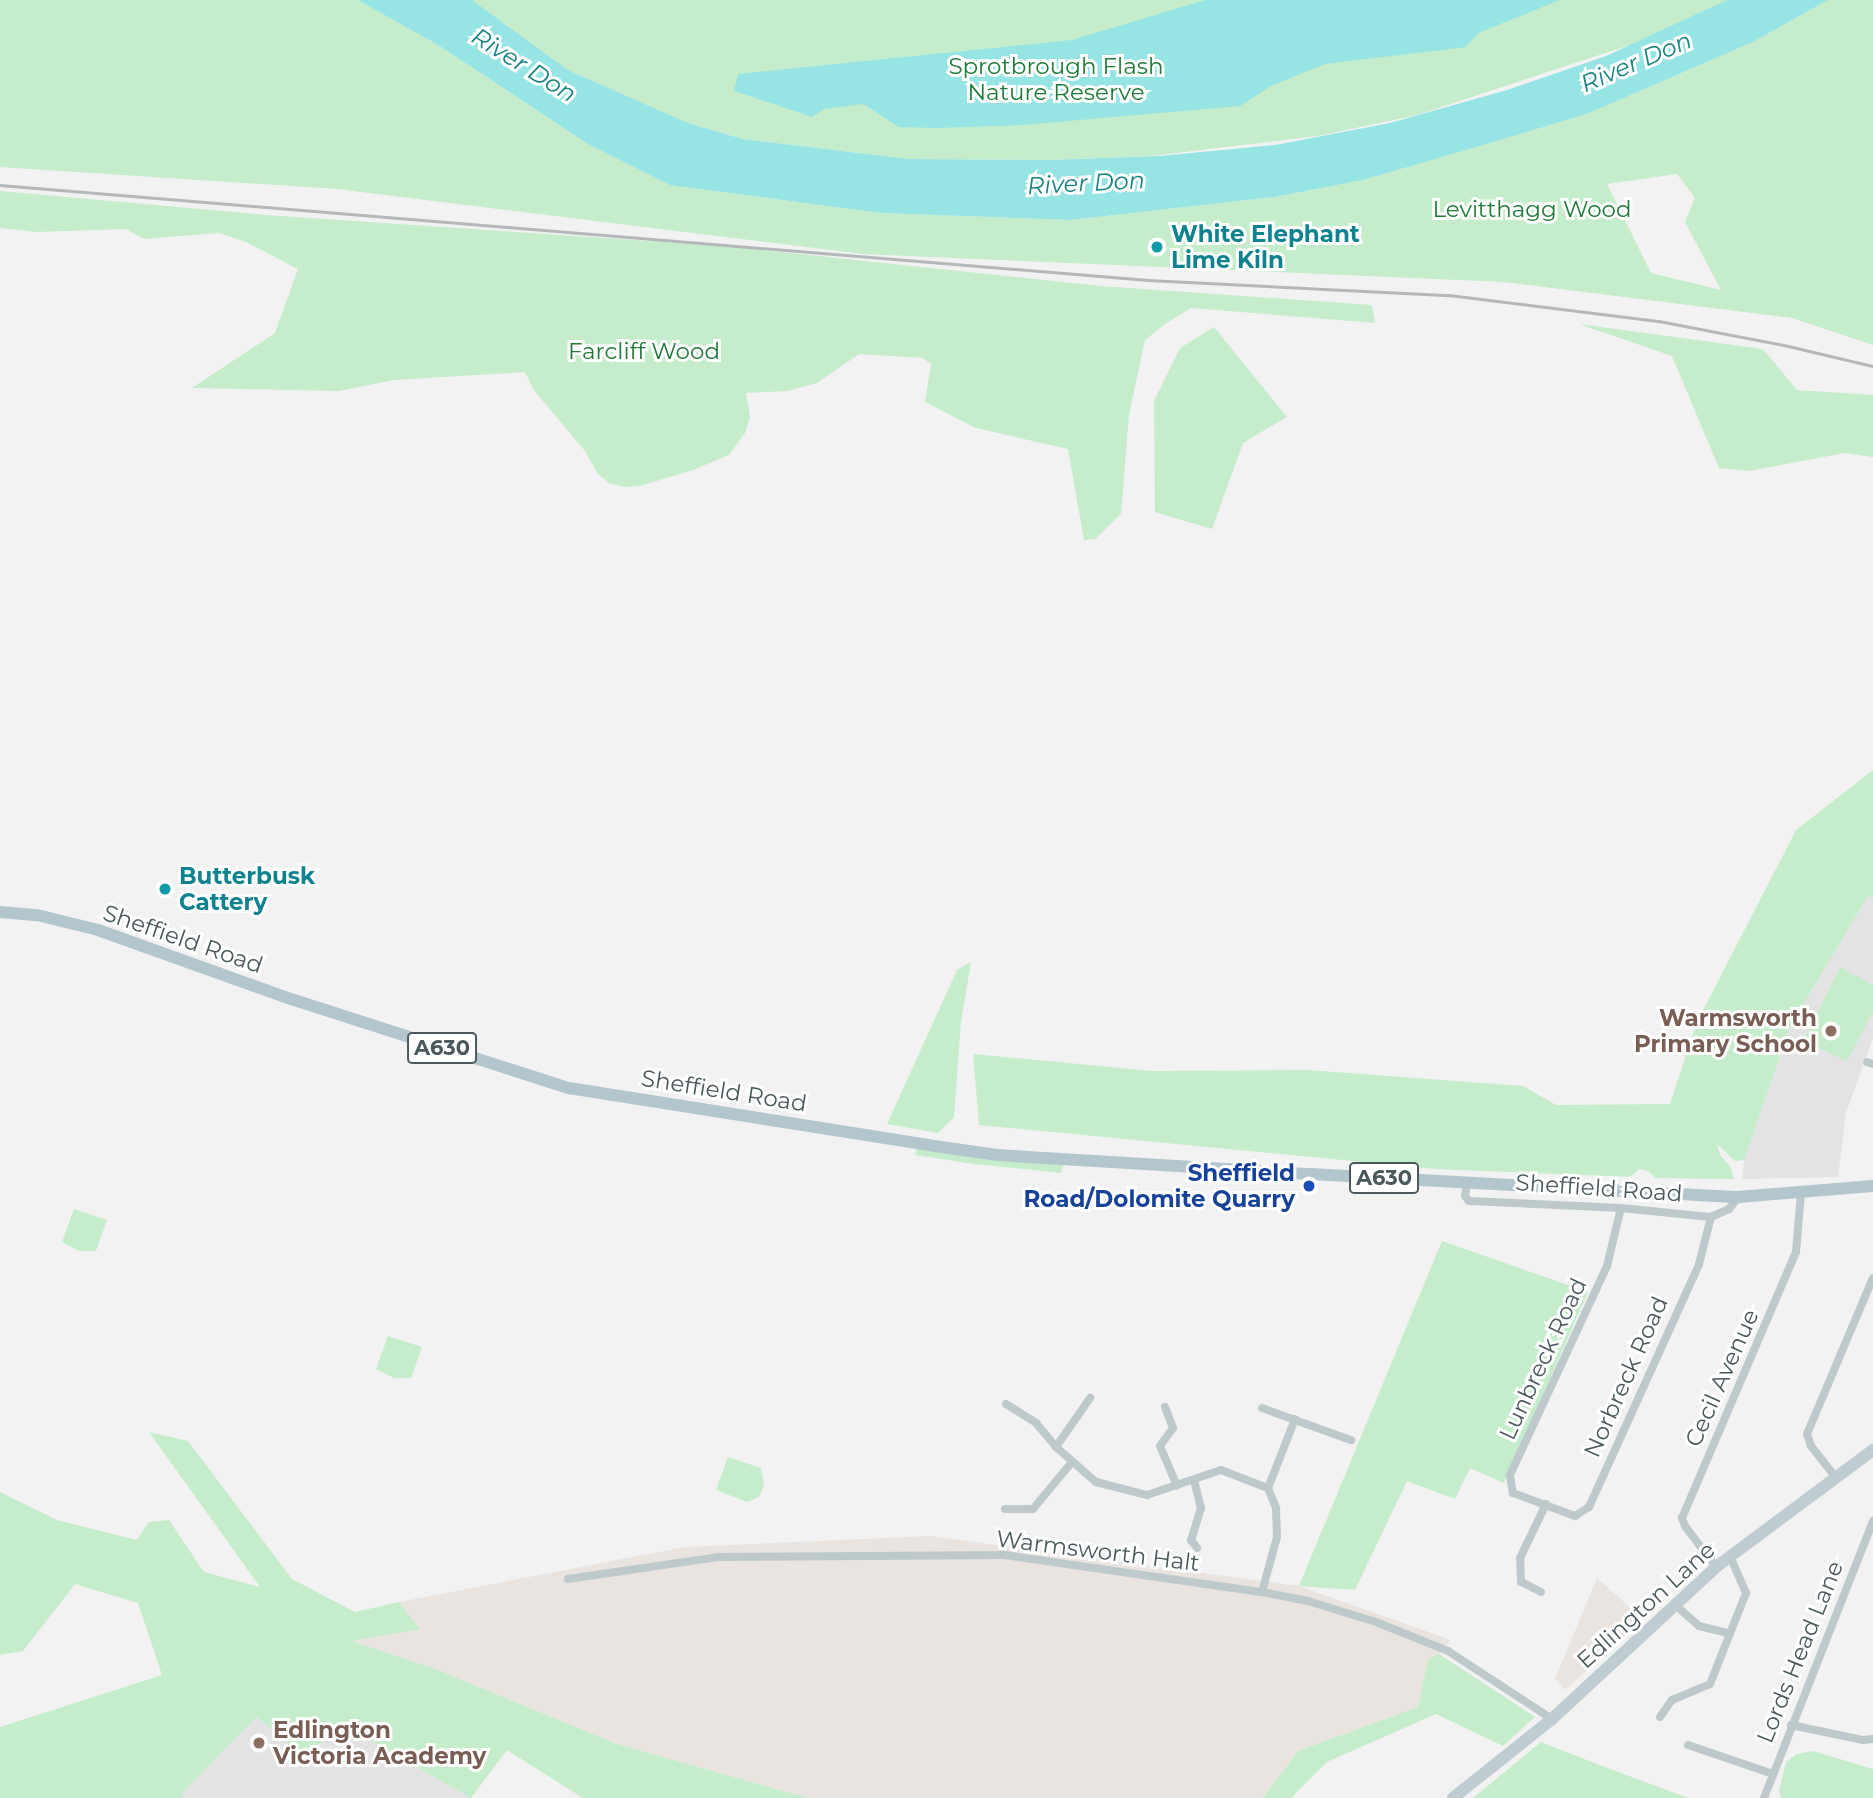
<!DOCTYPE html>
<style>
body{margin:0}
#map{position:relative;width:1873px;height:1798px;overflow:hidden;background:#f3f2f2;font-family:Montserrat,sans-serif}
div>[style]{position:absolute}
.commercial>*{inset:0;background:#e9e4e0}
.education>*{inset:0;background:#e4e3e3}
.green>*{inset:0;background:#c5eccb}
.water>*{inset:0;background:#96e5e4}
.street>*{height:8px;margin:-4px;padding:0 4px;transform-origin:4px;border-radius:4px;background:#bec9cc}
.secondary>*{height:12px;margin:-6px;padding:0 6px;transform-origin:6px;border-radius:6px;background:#bfccd1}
.primary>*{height:12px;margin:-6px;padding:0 6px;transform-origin:6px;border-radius:6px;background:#b4c6cd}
.rail>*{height:2.5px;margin:-1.25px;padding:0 1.25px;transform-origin:1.25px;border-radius:1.25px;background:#b4b8bb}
.dots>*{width:19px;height:19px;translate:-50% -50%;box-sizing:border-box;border:4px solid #fff;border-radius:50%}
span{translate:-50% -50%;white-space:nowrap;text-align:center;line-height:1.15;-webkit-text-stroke:6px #fff;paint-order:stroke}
.shield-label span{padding:2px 5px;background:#fff;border:2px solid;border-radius:5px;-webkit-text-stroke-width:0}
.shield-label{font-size:21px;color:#4b595d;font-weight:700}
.park-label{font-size:23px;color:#207a39}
.culture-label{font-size:23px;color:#0d838f;font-weight:700}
.left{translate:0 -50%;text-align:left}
.street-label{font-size:23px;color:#4b595d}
.education-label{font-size:23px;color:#785e54;font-weight:700}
.right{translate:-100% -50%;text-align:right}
.transit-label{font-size:23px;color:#164399;font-weight:700}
.water-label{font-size:24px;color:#178483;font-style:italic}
</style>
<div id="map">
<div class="commercial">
<div style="clip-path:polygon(930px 1536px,1299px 1586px,1451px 1640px,1439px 1654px,1428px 1659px,1418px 1707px,1298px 1751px,1263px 1798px,808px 1798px,617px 1744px,438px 1670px,350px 1640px,419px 1629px,399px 1602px,685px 1547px)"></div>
<div style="clip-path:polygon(1597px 1578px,1643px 1619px,1565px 1690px,1555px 1679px)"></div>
</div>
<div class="education">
<div style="clip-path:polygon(1868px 896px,1873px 898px,1873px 1038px,1846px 1113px,1838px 1177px,1742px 1179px,1744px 1160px,1791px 1025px)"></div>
<div style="clip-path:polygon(257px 1717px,340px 1723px,471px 1798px,183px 1798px,180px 1794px)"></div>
</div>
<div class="green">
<div style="clip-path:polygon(evenodd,0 0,359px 0,438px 45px,588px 144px,670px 185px,881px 213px,1070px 220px,1275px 197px,1363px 180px,1587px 114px,1753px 42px,1828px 0,1873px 0,1873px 345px,1792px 318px,1504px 282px,863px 254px,337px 189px,0 167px,0 0,1677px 174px,1695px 198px,1685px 222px,1721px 290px,1651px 273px,1607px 184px,1677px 174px)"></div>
<div style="clip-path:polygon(472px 0,1727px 0,1639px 42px,1417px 115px,1318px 136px,1151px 156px,1049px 160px,908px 159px,743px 139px,688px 123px,568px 70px)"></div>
<div style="clip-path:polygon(0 191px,266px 215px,724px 246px,1101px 286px,1372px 305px,1375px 323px,1191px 308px,1165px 324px,1145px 340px,1129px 415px,1121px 514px,1095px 539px,1084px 540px,1068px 449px,976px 428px,925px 402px,931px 364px,923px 358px,859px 354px,817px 383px,787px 391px,746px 393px,750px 417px,745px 433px,729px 455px,693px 470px,640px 486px,625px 487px,609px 483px,598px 474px,585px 451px,533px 389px,525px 372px,394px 380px,339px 391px,192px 388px,275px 333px,298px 269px,246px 242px,219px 233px,144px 239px,126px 229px,36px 232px,0 228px)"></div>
<div style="clip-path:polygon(1579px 324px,1763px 349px,1797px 390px,1873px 395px,1873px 457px,1845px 453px,1749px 471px,1719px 468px,1672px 356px)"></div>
<div style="clip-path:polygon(1214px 327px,1287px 417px,1243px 443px,1212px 529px,1155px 512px,1154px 401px,1180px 348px)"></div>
<div style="clip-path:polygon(1873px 770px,1873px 898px,1868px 896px,1791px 1025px,1744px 1160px,1735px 1161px,1717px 1144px,1720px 1155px,1730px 1166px,1734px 1179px,1655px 1178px,1648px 1171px,1639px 1169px,1631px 1177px,1435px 1169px,979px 1125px,973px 1054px,1152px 1071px,1308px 1070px,1523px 1086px,1556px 1105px,1670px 1104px,1697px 1022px,1796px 830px)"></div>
<div style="clip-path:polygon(971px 962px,961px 1022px,954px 1117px,938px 1133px,887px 1124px,957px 970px)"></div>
<div style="clip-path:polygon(1840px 967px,1873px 985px,1873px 1012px,1847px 1061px,1803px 1041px)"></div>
<div style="clip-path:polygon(917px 1148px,1064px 1164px,1061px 1173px,974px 1164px,915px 1155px)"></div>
<div style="clip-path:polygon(74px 1209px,107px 1220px,96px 1251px,79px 1251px,62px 1242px)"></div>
<div style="clip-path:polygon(1442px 1241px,1588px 1292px,1504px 1483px,1470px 1468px,1455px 1499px,1407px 1481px,1355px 1590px,1299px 1586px)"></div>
<div style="clip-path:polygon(388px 1336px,422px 1347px,411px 1378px,394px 1378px,376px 1369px)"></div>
<div style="clip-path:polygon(149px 1432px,188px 1441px,292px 1579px,355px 1612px,399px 1602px,420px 1629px,352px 1641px,438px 1670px,617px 1744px,808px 1798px,583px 1798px,507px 1750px,471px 1798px,340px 1723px,305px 1758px,257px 1717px,181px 1794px,183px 1798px,0 1798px,0 1727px,162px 1675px,138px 1603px,75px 1584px,23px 1651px,0 1655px,0 1492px,57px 1520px,137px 1540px,149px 1522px,169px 1520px,204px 1572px,260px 1587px)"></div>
<div style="clip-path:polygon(728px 1457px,761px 1468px,764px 1486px,759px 1497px,747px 1502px,716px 1490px)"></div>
<div style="clip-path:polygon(1439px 1654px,1535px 1717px,1503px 1746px,1436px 1714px,1327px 1762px,1291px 1798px,1263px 1798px,1298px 1751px,1418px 1707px,1428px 1659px)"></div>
<div style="clip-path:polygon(1541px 1742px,1597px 1764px,1688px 1798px,1473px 1798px)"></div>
<div style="clip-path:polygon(1813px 1751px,1873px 1769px,1873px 1798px,1781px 1798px,1779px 1790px,1786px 1762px,1797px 1754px)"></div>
</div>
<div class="water">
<div style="clip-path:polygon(358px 0,472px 0,568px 70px,688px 123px,743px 139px,908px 159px,1049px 160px,1159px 156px,1275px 145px,1390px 123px,1507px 90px,1606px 56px,1727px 0,1828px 0,1753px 42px,1587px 114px,1473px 148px,1363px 180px,1275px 197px,1070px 220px,881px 213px,670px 185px,588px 144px,438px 45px)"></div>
<div style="clip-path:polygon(1205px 0,1560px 0,1478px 33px,1466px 47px,1325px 64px,1271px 86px,1240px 106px,1022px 125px,937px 128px,899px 127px,863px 104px,824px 109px,812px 117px,734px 91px,738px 74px,1072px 40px)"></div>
</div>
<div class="street">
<div style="left:1867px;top:1062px;width:6px;rotate:18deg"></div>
<div style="left:1467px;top:1183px;width:13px;rotate:99deg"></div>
<div style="left:1465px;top:1196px;width:6px;rotate:51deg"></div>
<div style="left:1469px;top:1201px;width:152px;rotate:2.6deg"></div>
<div style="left:1621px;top:1208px;width:90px;rotate:5.7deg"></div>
<div style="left:1711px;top:1217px;width:20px;rotate:-24deg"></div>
<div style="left:1729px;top:1209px;width:15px;rotate:-53deg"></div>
<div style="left:1621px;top:1208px;width:60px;rotate:103.6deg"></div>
<div style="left:1607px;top:1266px;width:230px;rotate:114.9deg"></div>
<div style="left:1510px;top:1475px;width:18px;rotate:81deg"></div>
<div style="left:1513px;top:1493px;width:66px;rotate:20.4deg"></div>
<div style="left:1575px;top:1516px;width:17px;rotate:-33deg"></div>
<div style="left:1589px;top:1507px;width:267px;rotate:-65.6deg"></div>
<div style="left:1699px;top:1264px;width:49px;rotate:-75.7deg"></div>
<div style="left:1006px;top:1404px;width:36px;rotate:32deg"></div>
<div style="left:1036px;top:1423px;width:31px;rotate:50deg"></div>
<div style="left:1056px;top:1447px;width:53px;rotate:41.2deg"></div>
<div style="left:1096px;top:1482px;width:53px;rotate:14.3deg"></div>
<div style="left:1147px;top:1495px;width:78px;rotate:-18.7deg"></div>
<div style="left:1221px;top:1470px;width:50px;rotate:21deg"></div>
<div style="left:1268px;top:1488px;width:22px;rotate:68deg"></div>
<div style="left:1276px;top:1508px;width:29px;rotate:88deg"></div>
<div style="left:1277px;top:1537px;width:57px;rotate:105.3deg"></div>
<div style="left:1165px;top:1407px;width:22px;rotate:69deg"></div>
<div style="left:1173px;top:1428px;width:22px;rotate:126deg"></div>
<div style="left:1160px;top:1446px;width:43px;rotate:67deg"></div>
<div style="left:1262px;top:1408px;width:95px;rotate:19.8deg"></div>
<div style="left:1056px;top:1447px;width:60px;rotate:-55.2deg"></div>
<div style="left:1837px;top:1479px;width:42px;rotate:-128.2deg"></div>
<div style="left:1811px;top:1446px;width:13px;rotate:-108deg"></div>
<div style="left:1807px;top:1434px;width:169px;rotate:-67.1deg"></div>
<div style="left:1194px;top:1480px;width:29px;rotate:76deg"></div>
<div style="left:1201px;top:1508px;width:34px;rotate:107deg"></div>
<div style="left:1191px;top:1540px;width:10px;rotate:53deg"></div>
<div style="left:1268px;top:1488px;width:74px;rotate:-68.6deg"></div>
<div style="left:1005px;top:1509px;width:28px"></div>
<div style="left:1033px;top:1509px;width:61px;rotate:-50.3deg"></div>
<div style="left:1716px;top:1567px;width:51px;rotate:-127.1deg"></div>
<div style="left:1685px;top:1526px;width:9px;rotate:-111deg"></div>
<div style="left:1682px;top:1518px;width:289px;rotate:-66.8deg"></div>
<div style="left:1796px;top:1252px;width:58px;rotate:-85.1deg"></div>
<div style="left:568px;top:1579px;width:153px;rotate:-8.3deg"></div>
<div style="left:719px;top:1557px;width:285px;rotate:-0.4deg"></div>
<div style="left:1004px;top:1555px;width:261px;rotate:8.2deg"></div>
<div style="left:1262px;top:1592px;width:47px;rotate:11.1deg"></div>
<div style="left:1308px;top:1601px;width:71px;rotate:17.2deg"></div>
<div style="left:1376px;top:1622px;width:78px;rotate:21.9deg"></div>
<div style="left:1448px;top:1651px;width:124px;rotate:33.2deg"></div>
<div style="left:1541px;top:1592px;width:22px;rotate:-153deg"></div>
<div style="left:1521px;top:1582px;width:24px;rotate:-92deg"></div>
<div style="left:1520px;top:1558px;width:60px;rotate:-64.3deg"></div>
<div style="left:1675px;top:1605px;width:32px;rotate:41deg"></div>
<div style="left:1699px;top:1626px;width:32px;rotate:14deg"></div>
<div style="left:1660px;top:1717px;width:21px;rotate:-55deg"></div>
<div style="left:1672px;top:1700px;width:41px;rotate:-22.8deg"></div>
<div style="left:1710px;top:1684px;width:98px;rotate:-68.4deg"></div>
<div style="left:1746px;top:1593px;width:40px;rotate:-113.4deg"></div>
<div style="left:1791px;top:1725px;width:74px;rotate:11.8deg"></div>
<div style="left:1863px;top:1740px;width:10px;rotate:-6deg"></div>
<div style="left:1688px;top:1745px;width:90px;rotate:18.8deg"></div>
<div style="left:1764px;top:1798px;width:298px;rotate:-68.5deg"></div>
</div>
<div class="secondary">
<div style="left:1453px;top:1798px;width:127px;rotate:-38.6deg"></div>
<div style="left:1552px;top:1719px;width:224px;rotate:-42.8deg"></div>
<div style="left:1716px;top:1567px;width:196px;rotate:-36.7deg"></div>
</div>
<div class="primary">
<div style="left:0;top:912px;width:37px;rotate:5deg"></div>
<div style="left:37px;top:915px;width:63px;rotate:13.8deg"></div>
<div style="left:98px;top:930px;width:205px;rotate:19.7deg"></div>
<div style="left:291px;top:999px;width:292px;rotate:17.8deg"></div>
<div style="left:569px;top:1088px;width:391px;rotate:9deg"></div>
<div style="left:955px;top:1149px;width:42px;rotate:8.1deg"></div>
<div style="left:997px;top:1155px;width:314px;rotate:3.5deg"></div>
<div style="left:1310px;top:1174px;width:429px;rotate:3.1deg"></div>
<div style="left:1738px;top:1197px;width:135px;rotate:-4.7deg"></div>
</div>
<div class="rail">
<div style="left:0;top:185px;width:1152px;rotate:4.73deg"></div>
<div style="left:1148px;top:280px;width:301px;rotate:2.9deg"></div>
<div style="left:1449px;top:295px;width:212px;rotate:7.1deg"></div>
<div style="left:1659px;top:321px;width:127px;rotate:10.9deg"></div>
<div style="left:1784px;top:345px;width:91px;rotate:13.3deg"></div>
</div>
<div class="dots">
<div style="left:1157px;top:247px;background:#0f9aa8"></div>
<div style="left:165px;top:889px;background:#0f9aa8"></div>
<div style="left:1831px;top:1031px;background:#8d6e63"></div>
<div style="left:1309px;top:1186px;background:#1a4fb4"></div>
<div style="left:259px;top:1743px;background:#8d6e63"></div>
</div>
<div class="shield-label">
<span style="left:442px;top:1048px">A630</span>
<span style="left:1384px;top:1178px">A630</span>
</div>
<div class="park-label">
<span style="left:1056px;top:79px">Sprotbrough Flash<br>Nature Reserve</span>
<span style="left:1532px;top:209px">Levitthagg Wood</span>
<span style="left:644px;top:351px">Farcliff Wood</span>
</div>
<div class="culture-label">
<span class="left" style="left:1171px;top:247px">White Elephant<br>Lime Kiln</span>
<span class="left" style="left:179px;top:889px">Butterbusk<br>Cattery</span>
</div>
<div class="street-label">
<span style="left:183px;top:939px;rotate:19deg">Sheffield Road</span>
<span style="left:724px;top:1091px;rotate:9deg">Sheffield Road</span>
<span style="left:1599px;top:1188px;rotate:4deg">Sheffield Road</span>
<span style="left:1543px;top:1359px;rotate:-65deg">Lunbreck Road</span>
<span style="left:1626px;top:1377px;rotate:-66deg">Norbreck Road</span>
<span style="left:1722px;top:1378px;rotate:-66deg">Cecil Avenue</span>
<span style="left:1098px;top:1551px;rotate:7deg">Warmsworth Halt</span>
<span style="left:1646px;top:1605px;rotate:-42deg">Edlington Lane</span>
<span style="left:1800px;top:1652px;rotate:-68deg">Lords Head Lane</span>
</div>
<div class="education-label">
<span class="right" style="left:1817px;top:1031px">Warmsworth<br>Primary School</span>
<span class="left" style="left:273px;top:1743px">Edlington<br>Victoria Academy</span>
</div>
<div class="transit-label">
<span class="right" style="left:1295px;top:1186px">Sheffield<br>Road/Dolomite Quarry</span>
</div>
<div class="water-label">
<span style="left:1636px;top:62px;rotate:-23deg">River Don</span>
<span style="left:524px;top:65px;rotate:32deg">River Don</span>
<span style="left:1086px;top:183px;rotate:-3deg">River Don</span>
</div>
</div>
